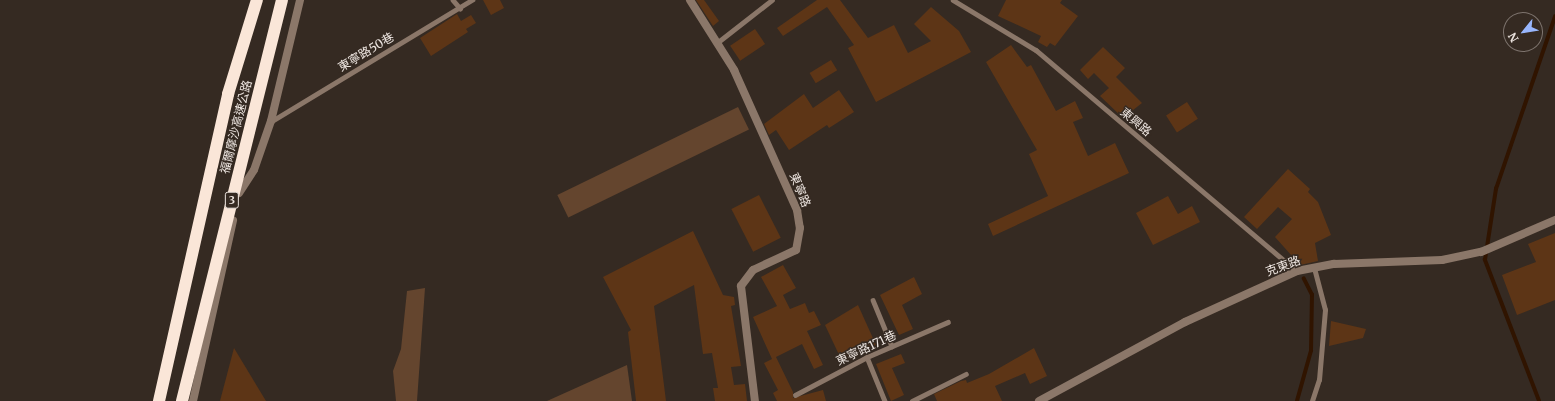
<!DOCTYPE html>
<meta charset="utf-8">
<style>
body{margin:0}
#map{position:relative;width:1555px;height:401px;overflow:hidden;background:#352a22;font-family:Merriweather,"Noto Sans TC",serif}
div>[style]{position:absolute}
.green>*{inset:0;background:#64452e;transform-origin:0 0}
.stream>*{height:3.5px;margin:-1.75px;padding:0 1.75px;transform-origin:1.75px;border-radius:1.75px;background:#301400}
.building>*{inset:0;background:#5d3516;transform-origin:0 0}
.lane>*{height:4.5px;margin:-2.25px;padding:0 2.25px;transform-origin:2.25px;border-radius:2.25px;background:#8b7769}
.street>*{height:8px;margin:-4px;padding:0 4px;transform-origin:4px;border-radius:4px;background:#8b7769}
.highway>*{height:12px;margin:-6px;padding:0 6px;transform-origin:6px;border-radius:6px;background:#fae6d8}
span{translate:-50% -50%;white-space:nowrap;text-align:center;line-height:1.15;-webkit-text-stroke:3px #352a22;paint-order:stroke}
.shield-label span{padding:1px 3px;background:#352a22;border:1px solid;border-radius:3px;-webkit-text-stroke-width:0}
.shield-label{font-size:11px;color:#ece4df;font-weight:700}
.street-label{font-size:12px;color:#ece4df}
.north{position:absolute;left:1503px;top:12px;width:40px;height:40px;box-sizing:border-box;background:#352a22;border:1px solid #7e746e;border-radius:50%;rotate:240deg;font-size:11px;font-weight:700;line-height:16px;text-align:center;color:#ece4df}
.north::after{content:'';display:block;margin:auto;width:14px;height:18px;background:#98b6fd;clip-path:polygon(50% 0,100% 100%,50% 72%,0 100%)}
</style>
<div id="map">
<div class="green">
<div style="left:738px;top:107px;width:25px;height:201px;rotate:64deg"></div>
<div style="clip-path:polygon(425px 288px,417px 401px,396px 401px,393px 371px,401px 349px,407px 291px)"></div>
<div style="clip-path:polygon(627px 365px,632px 401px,547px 401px)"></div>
</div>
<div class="stream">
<div style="left:1297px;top:401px;width:52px;rotate:-74.4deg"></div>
<div style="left:1311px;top:351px;width:56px;rotate:-89deg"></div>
<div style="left:1312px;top:295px;width:18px;rotate:-117deg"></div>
<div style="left:1539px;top:401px;width:151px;rotate:-111deg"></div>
<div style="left:1485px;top:260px;width:72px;rotate:-81.2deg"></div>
<div style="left:1496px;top:189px;width:182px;rotate:-71.1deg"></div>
</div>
<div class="building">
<div style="clip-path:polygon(483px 0,500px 0,504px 8px,491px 15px)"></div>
<div style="clip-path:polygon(696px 0,704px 0,719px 21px,713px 26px)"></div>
<div style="clip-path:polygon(817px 0,840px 0,868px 38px,894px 25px,908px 53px,931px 41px,914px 24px,931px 7px,959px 31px,971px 52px,876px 102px,848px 48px,854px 45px,827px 7px,783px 36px,777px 28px)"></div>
<div style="clip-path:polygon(1006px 0,1062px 0,1060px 3px,1078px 16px,1055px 46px,1050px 43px,1047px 47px,1038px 42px,1041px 36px,998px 16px)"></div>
<div style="clip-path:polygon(457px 14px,461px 21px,471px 15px,476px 23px,466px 29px,468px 32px,431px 56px,420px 38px)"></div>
<div style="left:755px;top:29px;width:18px;height:30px;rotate:56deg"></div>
<div style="clip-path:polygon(1011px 45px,1027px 67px,1031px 65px,1056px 111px,1075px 101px,1083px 118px,1073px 122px,1088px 156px,1115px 143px,1129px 173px,993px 236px,988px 224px,1048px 196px,1029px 154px,1037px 150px,986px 62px)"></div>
<div style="clip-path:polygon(1103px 47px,1125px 68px,1116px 77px,1142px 103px,1123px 118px,1100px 96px,1109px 88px,1094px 73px,1088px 79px,1080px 70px)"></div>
<div style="left:831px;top:60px;width:12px;height:25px;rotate:59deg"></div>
<div style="clip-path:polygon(839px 90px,854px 112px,829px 128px,827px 125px,789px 150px,776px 130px,769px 135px,764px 124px,804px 94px,813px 108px)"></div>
<div style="left:1187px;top:102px;width:20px;height:25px;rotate:57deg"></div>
<div style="clip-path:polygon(1288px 169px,1310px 189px,1308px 192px,1318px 202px,1331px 235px,1315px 243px,1318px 261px,1300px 265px,1275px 237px,1292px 219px,1278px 207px,1257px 229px,1244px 217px)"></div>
<div style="left:759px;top:195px;width:48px;height:31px;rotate:63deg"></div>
<div style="clip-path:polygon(1168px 196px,1178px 214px,1192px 206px,1200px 222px,1153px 245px,1136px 213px)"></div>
<div style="clip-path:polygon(693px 231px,723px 295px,734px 297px,735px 305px,731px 306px,741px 366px,731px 367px,734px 385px,745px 384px,747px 401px,715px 401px,713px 388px,718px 388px,712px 353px,703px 354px,694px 285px,654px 306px,666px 401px,636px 401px,628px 332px,631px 330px,603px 277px)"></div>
<div style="clip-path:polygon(1555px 233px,1555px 300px,1517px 315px,1502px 275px,1536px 262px,1528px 244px)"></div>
<div style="clip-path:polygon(783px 265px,796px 288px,783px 295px,790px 309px,805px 303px,809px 313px,814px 311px,821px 325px,807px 331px,823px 365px,814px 369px,802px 344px,776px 357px,793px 392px,793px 398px,823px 390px,826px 401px,777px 401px,773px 393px,778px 390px,764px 363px,772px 359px,753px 317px,777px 306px,761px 277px)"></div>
<div style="clip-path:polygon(914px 277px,922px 294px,902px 305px,913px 329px,899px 335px,880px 295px)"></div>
<div style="clip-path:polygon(858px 305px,876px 345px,841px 359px,825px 325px)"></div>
<div style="clip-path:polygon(1331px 321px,1366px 329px,1363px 338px,1329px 346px)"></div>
<div style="clip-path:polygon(234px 348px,266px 401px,220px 401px)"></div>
<div style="clip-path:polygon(1034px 348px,1047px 376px,1030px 384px,1025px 373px,995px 386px,1002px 401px,937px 401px,934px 394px,961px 381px,966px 380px,967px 383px,989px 374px)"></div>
<div style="clip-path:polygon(901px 354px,905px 363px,892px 368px,904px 395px,891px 401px,876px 364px)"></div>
</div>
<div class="lane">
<div style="left:453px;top:0;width:11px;rotate:49deg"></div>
<div style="left:953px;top:0;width:97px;rotate:31.1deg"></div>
<div style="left:1036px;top:50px;width:342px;rotate:40.3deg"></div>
<div style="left:718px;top:42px;width:68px;rotate:-37.9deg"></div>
<div style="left:272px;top:121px;width:234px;rotate:-31.2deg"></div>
<div style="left:873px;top:300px;width:50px;rotate:67.6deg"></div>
<div style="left:867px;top:357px;width:48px;rotate:67.8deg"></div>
<div style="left:795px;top:395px;width:81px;rotate:-27.8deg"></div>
<div style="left:867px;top:357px;width:88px;rotate:-23.4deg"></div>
<div style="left:912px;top:401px;width:60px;rotate:-26.6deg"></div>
<div style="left:1312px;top:401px;width:22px;rotate:-72deg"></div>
<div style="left:1319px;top:380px;width:70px;rotate:-85.1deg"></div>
<div style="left:1325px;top:310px;width:43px;rotate:-104.7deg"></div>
</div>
<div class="street">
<div style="left:690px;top:0;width:83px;rotate:57.8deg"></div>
<div style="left:734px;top:70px;width:154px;rotate:65.8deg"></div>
<div style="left:797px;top:210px;width:18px;rotate:81deg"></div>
<div style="left:800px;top:228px;width:22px;rotate:100deg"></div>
<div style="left:796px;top:250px;width:47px;rotate:155.1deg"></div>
<div style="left:753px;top:270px;width:20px;rotate:127deg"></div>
<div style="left:741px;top:286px;width:116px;rotate:83.1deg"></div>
<div style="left:239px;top:193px;width:27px;rotate:-57deg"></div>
<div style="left:254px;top:170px;width:52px;rotate:-70.9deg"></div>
<div style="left:271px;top:121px;width:124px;rotate:-76.5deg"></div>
<div style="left:193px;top:401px;width:185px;rotate:-77.5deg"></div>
<div style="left:1039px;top:401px;width:166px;rotate:-28.4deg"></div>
<div style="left:1185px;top:322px;width:123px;rotate:-24.5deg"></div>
<div style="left:1297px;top:271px;width:38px;rotate:-11deg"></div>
<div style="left:1334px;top:264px;width:108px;rotate:-2.1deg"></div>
<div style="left:1442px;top:260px;width:40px;rotate:-12deg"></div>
<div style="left:1481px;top:252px;width:81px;rotate:-23.4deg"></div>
</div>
<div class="highway">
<div style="left:159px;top:401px;width:315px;rotate:-77.3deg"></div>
<div style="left:228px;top:94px;width:98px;rotate:-72.9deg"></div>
<div style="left:182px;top:401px;width:413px;rotate:-76deg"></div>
</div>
<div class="shield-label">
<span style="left:232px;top:200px">3</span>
</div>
<div class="street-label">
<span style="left:366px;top:52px;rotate:-31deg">東寧路50巷</span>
<span style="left:1136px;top:122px;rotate:40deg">東興路</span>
<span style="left:236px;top:127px;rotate:-76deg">福爾摩沙高速公路</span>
<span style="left:800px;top:190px;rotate:68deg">東寧路</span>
<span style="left:1283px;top:266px;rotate:-20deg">克東路</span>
<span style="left:866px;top:348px;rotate:-25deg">東寧路171巷</span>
</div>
<div class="north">N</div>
</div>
